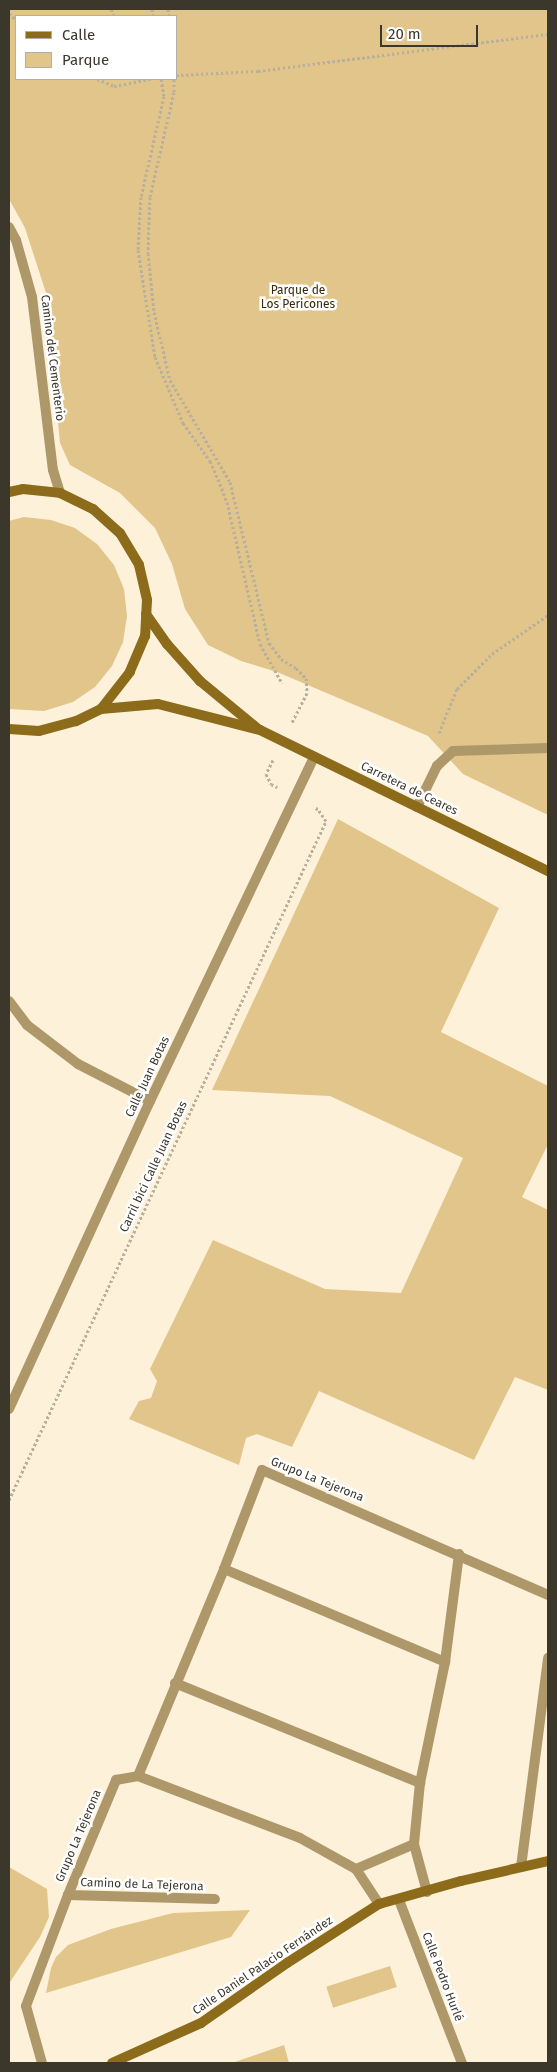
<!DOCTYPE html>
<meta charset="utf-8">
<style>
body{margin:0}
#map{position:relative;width:557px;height:2072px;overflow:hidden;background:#fdf1da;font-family:"Fira Sans",sans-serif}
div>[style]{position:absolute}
.green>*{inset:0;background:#e1c58b;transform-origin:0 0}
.path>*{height:3px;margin-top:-1.5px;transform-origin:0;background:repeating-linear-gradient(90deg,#b8af9c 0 2.5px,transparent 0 5px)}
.lane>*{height:10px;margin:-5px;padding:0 5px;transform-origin:5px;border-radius:5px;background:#ae986a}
.street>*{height:10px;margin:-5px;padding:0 5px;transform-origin:5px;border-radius:5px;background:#ae986a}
.secondary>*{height:10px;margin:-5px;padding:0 5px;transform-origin:5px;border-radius:5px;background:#8c6b1a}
span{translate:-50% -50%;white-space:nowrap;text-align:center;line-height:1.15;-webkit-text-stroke:5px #fff;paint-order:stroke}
.park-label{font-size:12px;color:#372a0c}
.street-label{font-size:12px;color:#3c372b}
.frame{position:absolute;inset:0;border:10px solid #3c372b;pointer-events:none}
.legend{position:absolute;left:15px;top:15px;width:162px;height:65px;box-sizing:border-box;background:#fff;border:1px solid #b1afaa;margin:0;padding:6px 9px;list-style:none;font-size:15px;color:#3c372b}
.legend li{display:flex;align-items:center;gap:10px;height:25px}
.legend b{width:25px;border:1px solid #b1afaa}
.scale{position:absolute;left:380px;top:25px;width:98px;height:22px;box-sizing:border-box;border:2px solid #3c372b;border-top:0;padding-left:6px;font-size:15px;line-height:18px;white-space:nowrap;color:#3c372b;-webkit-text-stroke:4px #fff;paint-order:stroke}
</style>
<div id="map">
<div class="green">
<div style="clip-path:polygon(evenodd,9px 9px,548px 9px,548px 815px,463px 774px,428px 736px,277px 672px,241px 661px,208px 645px,185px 609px,172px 564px,155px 528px,120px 493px,70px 465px,60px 443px,46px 293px,25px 228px,9px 199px,9px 9px,16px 16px,176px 16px,176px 79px,16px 79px,16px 16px)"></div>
<div style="clip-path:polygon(24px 517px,51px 520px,75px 528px,97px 544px,114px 565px,124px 589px,127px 616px,123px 642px,112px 666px,95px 687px,73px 702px,44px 711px,9px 709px,9px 521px)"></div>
<div style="clip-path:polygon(338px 819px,499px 908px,441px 1032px,548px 1086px,548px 1144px,522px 1197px,548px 1210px,548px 1390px,515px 1377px,474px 1460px,319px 1391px,292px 1447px,257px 1434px,246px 1438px,239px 1465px,129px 1419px,139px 1401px,151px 1398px,157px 1381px,150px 1369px,213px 1240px,325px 1289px,401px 1293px,463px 1158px,330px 1096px,212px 1090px)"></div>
<div style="clip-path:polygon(9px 1867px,47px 1889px,49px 1917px,40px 1937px,10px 1982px,9px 2005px)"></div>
<div style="clip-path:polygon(250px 1910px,231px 1937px,46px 1993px,51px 1968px,56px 1957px,68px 1945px,111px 1929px,173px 1913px)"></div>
<div style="left:390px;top:1966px;width:22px;height:67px;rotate:72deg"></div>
<div style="clip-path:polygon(284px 2045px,289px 2063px,232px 2063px)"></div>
</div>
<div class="path">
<div style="left:111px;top:9px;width:8px;rotate:67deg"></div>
<div style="left:152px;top:9px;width:7px;rotate:82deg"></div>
<div style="left:168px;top:9px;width:7px;rotate:82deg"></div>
<div style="left:9px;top:13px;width:10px;rotate:45deg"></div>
<div style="left:176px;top:75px;width:82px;rotate:-2.8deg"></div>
<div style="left:258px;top:71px;width:292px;rotate:-7.3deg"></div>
<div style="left:97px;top:79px;width:18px;rotate:22deg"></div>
<div style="left:114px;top:86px;width:37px;rotate:-11deg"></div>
<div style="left:161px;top:79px;width:17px;rotate:80deg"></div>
<div style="left:164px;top:96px;width:104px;rotate:102.8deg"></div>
<div style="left:141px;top:197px;width:53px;rotate:93.2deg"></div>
<div style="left:138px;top:250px;width:108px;rotate:81deg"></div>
<div style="left:155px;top:357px;width:72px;rotate:67deg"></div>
<div style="left:183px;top:423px;width:47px;rotate:54.6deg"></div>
<div style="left:210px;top:461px;width:20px;rotate:66deg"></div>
<div style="left:218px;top:479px;width:25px;rotate:69deg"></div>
<div style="left:227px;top:502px;width:146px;rotate:76.9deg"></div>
<div style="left:260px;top:644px;width:45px;rotate:60.6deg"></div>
<div style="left:174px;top:79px;width:13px;rotate:90deg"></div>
<div style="left:174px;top:92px;width:108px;rotate:102.9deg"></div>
<div style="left:150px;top:197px;width:56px;rotate:92deg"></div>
<div style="left:148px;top:253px;width:59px;rotate:84.2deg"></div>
<div style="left:154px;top:312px;width:70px;rotate:76.8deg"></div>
<div style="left:170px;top:380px;width:118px;rotate:59.5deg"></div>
<div style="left:230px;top:482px;width:166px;rotate:76.4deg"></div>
<div style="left:269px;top:643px;width:20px;rotate:53deg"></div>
<div style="left:281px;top:659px;width:17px;rotate:31deg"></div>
<div style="left:296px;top:668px;width:14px;rotate:45deg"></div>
<div style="left:306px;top:678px;width:15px;rotate:86deg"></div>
<div style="left:307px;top:693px;width:34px;rotate:117deg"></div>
<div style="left:439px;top:733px;width:48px;rotate:-67.8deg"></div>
<div style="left:457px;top:689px;width:49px;rotate:-45deg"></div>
<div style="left:492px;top:654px;width:68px;rotate:-34.9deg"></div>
<div style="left:273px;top:760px;width:16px;rotate:117deg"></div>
<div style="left:266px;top:774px;width:11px;rotate:63deg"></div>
<div style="left:271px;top:784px;width:7px;rotate:27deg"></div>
<div style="left:9px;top:1500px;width:749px;rotate:-64.97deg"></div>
<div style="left:326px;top:821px;width:14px;rotate:-124deg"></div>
<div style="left:318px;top:809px;width:5px;rotate:-158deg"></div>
</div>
<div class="lane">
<div style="left:417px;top:807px;width:46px;rotate:-64deg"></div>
<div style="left:437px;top:766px;width:22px;rotate:-43deg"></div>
<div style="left:453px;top:751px;width:95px;rotate:-1.8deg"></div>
<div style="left:9px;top:1001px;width:30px;rotate:53deg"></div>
<div style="left:27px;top:1025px;width:64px;rotate:37.4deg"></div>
<div style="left:78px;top:1064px;width:81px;rotate:27.2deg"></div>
</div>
<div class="street">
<div style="left:9px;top:227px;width:15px;rotate:62deg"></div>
<div style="left:16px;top:240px;width:59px;rotate:74.3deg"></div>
<div style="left:32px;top:297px;width:174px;rotate:83.1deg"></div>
<div style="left:53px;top:470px;width:24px;rotate:73deg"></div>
<div style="left:9px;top:1409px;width:339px;rotate:-65.4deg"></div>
<div style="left:150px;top:1101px;width:381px;rotate:-64.5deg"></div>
<div style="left:224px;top:1569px;width:240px;rotate:22.8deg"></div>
<div style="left:175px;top:1683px;width:265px;rotate:22.2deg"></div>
<div style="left:138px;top:1776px;width:173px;rotate:20.9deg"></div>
<div style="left:300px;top:1838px;width:64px;rotate:29deg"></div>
<div style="left:356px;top:1869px;width:42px;rotate:56.7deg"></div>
<div style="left:521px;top:1867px;width:211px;rotate:-82.6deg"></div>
<div style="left:356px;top:1869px;width:63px;rotate:-23.3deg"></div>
<div style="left:427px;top:1892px;width:50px;rotate:-105.2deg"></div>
<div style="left:414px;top:1844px;width:61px;rotate:-84.4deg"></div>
<div style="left:420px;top:1783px;width:124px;rotate:-78.3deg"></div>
<div style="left:445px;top:1662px;width:109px;rotate:-82.6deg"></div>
<div style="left:68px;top:1895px;width:147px;rotate:1.6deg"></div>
<div style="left:399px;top:1900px;width:175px;rotate:68.9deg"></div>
<div style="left:42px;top:2063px;width:59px;rotate:-105.7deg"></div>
<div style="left:26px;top:2006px;width:119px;rotate:-69.3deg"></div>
<div style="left:68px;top:1895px;width:125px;rotate:-67.3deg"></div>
<div style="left:116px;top:1780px;width:22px;rotate:-10deg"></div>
<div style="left:138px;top:1776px;width:224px;rotate:-67.4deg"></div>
<div style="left:224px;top:1569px;width:106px;rotate:-69deg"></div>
<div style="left:262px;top:1470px;width:312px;rotate:23.6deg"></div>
</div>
<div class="secondary">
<div style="left:9px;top:492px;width:14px;rotate:-12deg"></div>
<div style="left:23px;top:489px;width:37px;rotate:6deg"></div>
<div style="left:60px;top:493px;width:37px;rotate:26deg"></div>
<div style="left:93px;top:509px;width:36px;rotate:42deg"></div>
<div style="left:120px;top:533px;width:37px;rotate:59deg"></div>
<div style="left:139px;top:565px;width:36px;rotate:77deg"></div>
<div style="left:147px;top:600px;width:36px;rotate:93deg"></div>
<div style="left:145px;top:636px;width:39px;rotate:113deg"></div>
<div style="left:130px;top:672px;width:47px;rotate:128.1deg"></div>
<div style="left:101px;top:709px;width:28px;rotate:154deg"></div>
<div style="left:76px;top:721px;width:38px;rotate:165deg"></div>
<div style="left:39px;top:731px;width:30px;rotate:-176deg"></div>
<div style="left:146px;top:614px;width:37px;rotate:55deg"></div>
<div style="left:167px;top:644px;width:50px;rotate:48.3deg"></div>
<div style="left:200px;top:681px;width:74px;rotate:39.5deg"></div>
<div style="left:101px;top:709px;width:57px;rotate:-5deg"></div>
<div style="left:158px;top:704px;width:105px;rotate:14.3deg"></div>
<div style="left:260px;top:730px;width:321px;rotate:26.1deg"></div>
<div style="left:112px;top:2063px;width:98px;rotate:-24.2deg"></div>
<div style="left:201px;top:2023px;width:105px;rotate:-34.9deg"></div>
<div style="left:287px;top:1963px;width:109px;rotate:-32.7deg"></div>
<div style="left:379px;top:1904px;width:85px;rotate:-15.7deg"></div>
<div style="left:461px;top:1881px;width:89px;rotate:-12.9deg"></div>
</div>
<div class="park-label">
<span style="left:298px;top:298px">Parque de<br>Los Pericones</span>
</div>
<div class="street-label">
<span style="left:52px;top:358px;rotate:83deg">Camino del Cementerio</span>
<span style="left:409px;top:789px;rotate:26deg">Carretera de Ceares</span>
<span style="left:148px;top:1077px;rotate:-65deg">Calle Juan Botas</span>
<span style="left:154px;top:1167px;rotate:-65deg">Carril bici Calle Juan Botas</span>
<span style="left:317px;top:1480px;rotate:22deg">Grupo La Tejerona</span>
<span style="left:79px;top:1836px;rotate:-67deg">Grupo La Tejerona</span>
<span style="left:142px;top:1885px;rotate:2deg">Camino de La Tejerona</span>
<span style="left:263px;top:1966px;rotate:-34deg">Calle Daniel Palacio Fernández</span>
<span style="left:442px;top:1977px;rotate:69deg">Calle Pedro Hurlé</span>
</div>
<div class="frame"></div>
<ul class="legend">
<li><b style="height:6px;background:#8c6b1a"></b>Calle</li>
<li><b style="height:14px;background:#e1c58b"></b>Parque</li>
</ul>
<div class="scale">20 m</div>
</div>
